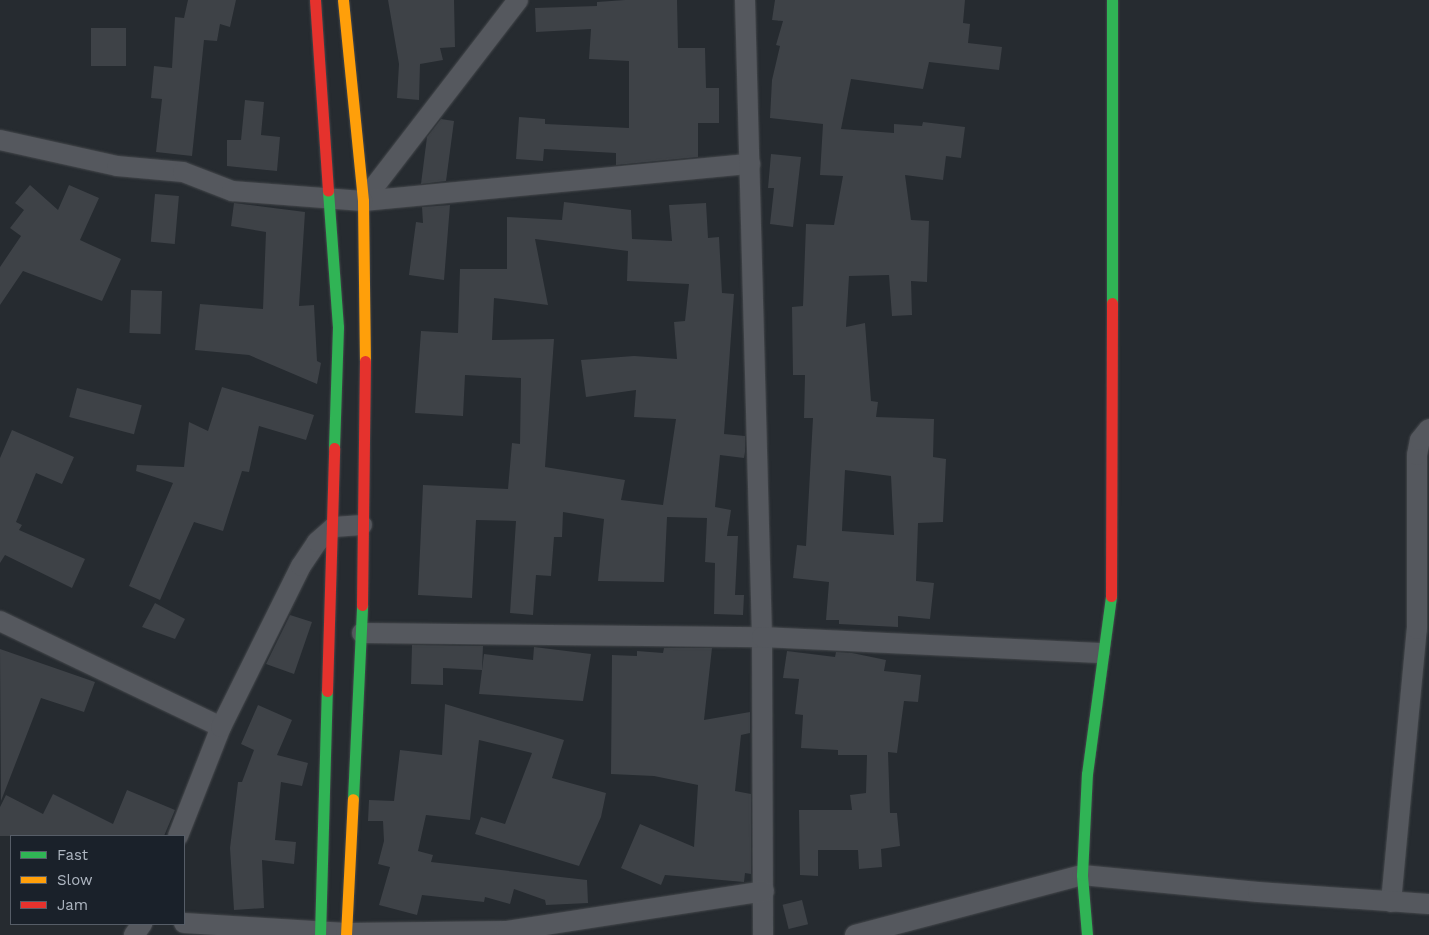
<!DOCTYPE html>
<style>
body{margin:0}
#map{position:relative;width:1429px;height:935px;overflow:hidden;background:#262b30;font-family:"Work Sans",sans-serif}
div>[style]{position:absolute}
.building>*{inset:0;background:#3e4247;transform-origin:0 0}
.roads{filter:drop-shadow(0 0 1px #44474b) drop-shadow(0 0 1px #44474b)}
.street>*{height:20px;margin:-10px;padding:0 10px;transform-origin:10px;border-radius:10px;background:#55585e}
.fast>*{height:11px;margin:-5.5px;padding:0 5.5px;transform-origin:5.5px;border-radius:5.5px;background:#30b455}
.slow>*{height:11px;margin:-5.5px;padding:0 5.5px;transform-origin:5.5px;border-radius:5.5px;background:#ff9f0a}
.jam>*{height:11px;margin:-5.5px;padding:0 5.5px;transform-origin:5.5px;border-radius:5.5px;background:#e5322d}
span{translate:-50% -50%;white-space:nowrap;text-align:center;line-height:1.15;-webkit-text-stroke:4.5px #1a212a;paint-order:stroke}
.legend{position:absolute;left:10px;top:835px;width:175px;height:90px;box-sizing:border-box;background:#1a212a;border:1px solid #565d67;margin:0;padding:6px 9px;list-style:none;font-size:15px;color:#afb7c2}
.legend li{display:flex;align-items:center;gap:10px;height:25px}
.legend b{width:25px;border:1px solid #565d67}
</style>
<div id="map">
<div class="building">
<div style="clip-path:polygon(188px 0,236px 0,230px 27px,220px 24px,217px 41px,204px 40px,192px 156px,156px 152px,162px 99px,151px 98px,154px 66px,172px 68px,175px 17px,184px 18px)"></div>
<div style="clip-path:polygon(388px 0,454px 0,455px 47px,440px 48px,443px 60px,420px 64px,419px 100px,397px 98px,399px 64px)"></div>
<div style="clip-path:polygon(625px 0,677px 0,678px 48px,705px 48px,706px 88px,719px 88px,719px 123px,698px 123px,698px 157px,616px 165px,616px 153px,544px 149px,543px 161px,516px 159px,519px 117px,545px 119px,545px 124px,629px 128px,629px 61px,589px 59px,591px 29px,536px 32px,535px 8px,597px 6px,597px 2px)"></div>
<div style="clip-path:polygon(evenodd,775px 0,965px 0,963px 23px,970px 24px,968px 43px,1002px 47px,999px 70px,929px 62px,923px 89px,851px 79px,841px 129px,894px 133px,894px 124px,922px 126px,923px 122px,965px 127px,961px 158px,946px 156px,943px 180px,905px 175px,911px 220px,929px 221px,927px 282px,911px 281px,912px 315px,892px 316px,889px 275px,849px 276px,846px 327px,865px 323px,871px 401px,878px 402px,876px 417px,934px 419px,933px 457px,946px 459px,943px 522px,918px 523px,916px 581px,934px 583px,930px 619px,898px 616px,898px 627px,839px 624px,839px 620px,826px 620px,829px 582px,793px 578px,797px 545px,806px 546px,813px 418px,804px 418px,805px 375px,793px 375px,792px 307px,803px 306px,806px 224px,834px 225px,843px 176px,820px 175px,823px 124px,770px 118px,772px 80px,780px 46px,776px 45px,783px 21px,772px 20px,775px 0,845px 470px,891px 476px,894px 535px,842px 531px,845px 470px)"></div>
<div style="left:91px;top:28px;width:35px;height:38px"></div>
<div style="clip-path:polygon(245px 100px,264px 102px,261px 135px,280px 137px,277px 171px,227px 166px,227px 140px,241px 140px)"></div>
<div style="clip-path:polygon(441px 119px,454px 121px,446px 181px,421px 184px,427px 137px)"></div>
<div style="clip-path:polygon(771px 154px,801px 157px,793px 227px,770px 224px,774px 188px,768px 188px)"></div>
<div style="clip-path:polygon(30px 185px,58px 210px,69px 185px,99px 198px,80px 240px,121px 259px,102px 301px,23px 271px,0 305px,0 267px,21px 236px,10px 228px,24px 210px,15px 203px)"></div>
<div style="left:155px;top:194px;width:24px;height:48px;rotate:5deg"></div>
<div style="clip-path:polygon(evenodd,564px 202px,631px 210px,632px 239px,672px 241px,669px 205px,706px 203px,708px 238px,719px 237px,722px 293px,734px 294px,724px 434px,745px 436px,745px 452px,744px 458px,720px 455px,715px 507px,731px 510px,727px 536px,738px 536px,735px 595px,744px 595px,743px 615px,714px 614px,715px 563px,705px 562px,707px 518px,667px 517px,664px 582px,598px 581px,604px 519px,563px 512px,562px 537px,554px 537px,551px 576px,536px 575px,533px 615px,510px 613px,516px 521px,476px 520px,472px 598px,418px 595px,423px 485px,508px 489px,512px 443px,520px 444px,521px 378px,465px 375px,463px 416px,415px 413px,421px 331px,458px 333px,460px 269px,507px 269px,507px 217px,562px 220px,564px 202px,535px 239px,628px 251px,627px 281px,689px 284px,685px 321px,674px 322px,677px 359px,634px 356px,581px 360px,586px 397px,636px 390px,634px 417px,676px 419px,663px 505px,621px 500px,625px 480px,545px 467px,554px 339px,492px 340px,494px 298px,548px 305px,535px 239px)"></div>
<div style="clip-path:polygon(234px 203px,305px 212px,299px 306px,314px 305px,317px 361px,321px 363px,317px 384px,249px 355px,195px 350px,200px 304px,263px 309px,266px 232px,231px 226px)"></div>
<div style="clip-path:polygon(450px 205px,444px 280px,409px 275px,416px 222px,423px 223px,422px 207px)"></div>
<div style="left:131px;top:290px;width:31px;height:43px;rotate:2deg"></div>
<div style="clip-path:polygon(222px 387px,314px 415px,306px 440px,259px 426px,249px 472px,242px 471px,223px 531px,194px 522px,160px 600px,129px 586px,173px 483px,136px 471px,137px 465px,184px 467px,189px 422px,208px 431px)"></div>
<div style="left:77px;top:388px;width:67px;height:30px;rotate:15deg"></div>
<div style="clip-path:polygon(12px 430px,74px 457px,62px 484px,36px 473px,16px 522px,22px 525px,19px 530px,85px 559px,72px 588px,5px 555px,0 563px,0 458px)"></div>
<div style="clip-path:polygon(155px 603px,185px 619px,175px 639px,142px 627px)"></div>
<div style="clip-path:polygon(290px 615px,312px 622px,294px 674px,266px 664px)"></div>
<div style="clip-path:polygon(412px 645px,483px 646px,482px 670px,443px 668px,443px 685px,411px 684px)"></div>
<div style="clip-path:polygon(534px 647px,591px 654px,583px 701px,479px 694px,484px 654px,533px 660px)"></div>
<div style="clip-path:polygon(664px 648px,712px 648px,704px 720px,750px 712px,750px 733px,741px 735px,735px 791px,751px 794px,751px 874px,745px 873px,744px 882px,665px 875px,661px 885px,621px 868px,640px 824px,694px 847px,698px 785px,654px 776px,611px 774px,612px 655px,637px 656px,637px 651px,663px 653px)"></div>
<div style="clip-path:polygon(0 649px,95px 682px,84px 712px,41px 698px,1px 801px)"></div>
<div style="clip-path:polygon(787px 651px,835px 657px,836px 652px,852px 653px,886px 660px,884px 671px,921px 675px,918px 702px,904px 701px,897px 753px,888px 752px,890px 813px,897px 813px,900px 846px,881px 849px,882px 867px,859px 869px,858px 850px,818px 850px,818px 876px,800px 875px,799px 810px,852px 810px,850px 795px,866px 793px,867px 755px,838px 755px,838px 750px,801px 748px,803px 715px,795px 714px,799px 679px,783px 678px)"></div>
<div style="clip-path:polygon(445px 704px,564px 740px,552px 778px,606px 793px,601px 817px,579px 866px,475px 834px,481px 817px,505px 824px,532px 753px,479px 740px,470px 820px,426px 815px,418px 851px,433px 855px,431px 862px,587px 880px,588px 903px,546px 905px,545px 900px,514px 889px,510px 904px,485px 897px,484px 902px,422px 895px,417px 915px,379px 905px,390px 867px,378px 864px,384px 841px,383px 821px,368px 821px,369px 800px,394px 801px,400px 750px,442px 755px)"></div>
<div style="clip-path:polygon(258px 705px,292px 720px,277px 755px,308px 763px,302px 786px,281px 782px,275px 840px,296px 842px,294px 864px,262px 860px,264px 908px,234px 910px,230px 848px,238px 782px,242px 782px,254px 750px,241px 744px)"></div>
<div style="clip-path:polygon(127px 790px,175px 810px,164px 836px,0 836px,0 807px,6px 795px,43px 814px,53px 794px,113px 824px)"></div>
<div style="left:802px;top:900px;width:25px;height:20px;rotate:76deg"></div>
</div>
<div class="roads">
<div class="street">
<div style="left:518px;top:0;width:254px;rotate:127.6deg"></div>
<div style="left:363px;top:201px;width:389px;rotate:-5.5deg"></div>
<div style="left:745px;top:0;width:637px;rotate:88.47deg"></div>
<div style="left:762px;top:637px;width:298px;rotate:89.8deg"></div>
<div style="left:0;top:140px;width:120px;rotate:12.5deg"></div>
<div style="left:117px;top:166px;width:66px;rotate:5.2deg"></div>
<div style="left:183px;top:172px;width:53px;rotate:21.2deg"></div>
<div style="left:232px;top:191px;width:131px;rotate:4.4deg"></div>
<div style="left:0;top:621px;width:245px;rotate:25.6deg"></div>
<div style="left:362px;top:633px;width:400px;rotate:0.6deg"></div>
<div style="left:762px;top:637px;width:338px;rotate:2.7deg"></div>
<div style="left:178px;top:836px;width:117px;rotate:-68.5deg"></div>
<div style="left:221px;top:727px;width:180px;rotate:-63.6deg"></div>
<div style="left:301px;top:566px;width:29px;rotate:-56deg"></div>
<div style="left:317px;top:542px;width:23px;rotate:-41deg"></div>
<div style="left:334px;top:527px;width:28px;rotate:-4deg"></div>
<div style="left:1391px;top:902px;width:274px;rotate:-84.6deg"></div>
<div style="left:1417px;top:629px;width:174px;rotate:-90deg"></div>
<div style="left:1417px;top:455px;width:15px;rotate:-79deg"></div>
<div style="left:1420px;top:440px;width:14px;rotate:-51deg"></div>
<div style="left:184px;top:923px;width:162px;rotate:3.5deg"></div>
<div style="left:346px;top:933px;width:160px;rotate:-0.7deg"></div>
<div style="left:506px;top:931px;width:261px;rotate:-8.8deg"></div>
<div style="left:134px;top:935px;width:14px;rotate:-54deg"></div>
<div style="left:855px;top:935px;width:235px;rotate:-14.8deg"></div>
<div style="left:1082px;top:875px;width:177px;rotate:5.5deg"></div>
<div style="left:1258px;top:892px;width:171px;rotate:4deg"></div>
</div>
<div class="fast">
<div style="left:1112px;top:0;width:303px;rotate:90deg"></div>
<div style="left:328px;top:191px;width:136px;rotate:85.8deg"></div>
<div style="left:338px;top:327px;width:121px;rotate:91.9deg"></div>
<div style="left:353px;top:799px;width:194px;rotate:-87.3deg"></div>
<div style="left:320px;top:935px;width:244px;rotate:-88.4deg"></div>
<div style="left:1087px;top:935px;width:60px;rotate:-94.8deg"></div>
<div style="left:1082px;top:875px;width:101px;rotate:-87.2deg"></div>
<div style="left:1087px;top:774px;width:180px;rotate:-82.3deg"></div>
</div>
<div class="slow">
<div style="left:343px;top:0;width:202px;rotate:84.3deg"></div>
<div style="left:363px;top:201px;width:160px;rotate:89.3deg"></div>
<div style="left:346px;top:935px;width:136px;rotate:-87.1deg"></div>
</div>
<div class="jam">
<div style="left:315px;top:0;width:191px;rotate:86.1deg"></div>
<div style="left:1111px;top:596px;width:293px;rotate:-89.8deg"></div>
<div style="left:362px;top:605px;width:244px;rotate:-89.3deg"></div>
<div style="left:327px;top:691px;width:243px;rotate:-88.3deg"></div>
</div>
</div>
<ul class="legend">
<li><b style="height:6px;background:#30b455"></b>Fast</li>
<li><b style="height:6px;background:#ff9f0a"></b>Slow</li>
<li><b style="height:6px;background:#e5322d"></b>Jam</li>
</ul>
</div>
